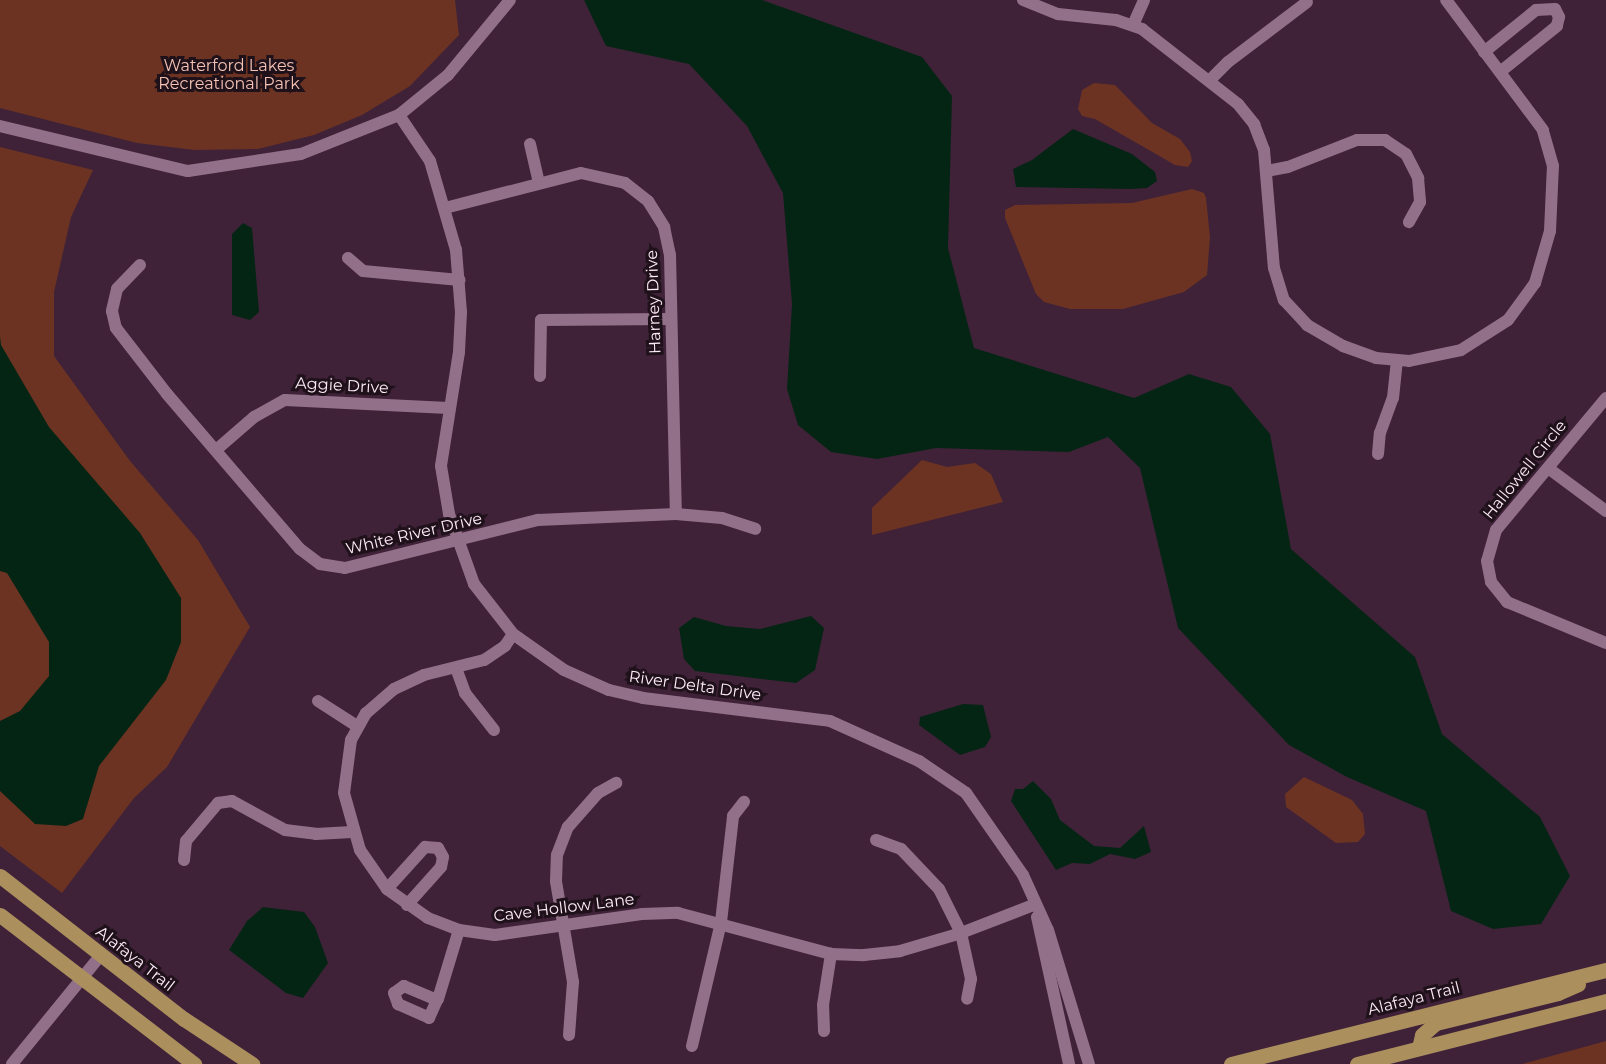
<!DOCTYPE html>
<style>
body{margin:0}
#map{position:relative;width:1606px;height:1064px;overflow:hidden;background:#3f2238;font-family:Montserrat,sans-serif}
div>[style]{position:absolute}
.green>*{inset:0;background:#6c3322}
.water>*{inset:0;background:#052514}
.minor>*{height:12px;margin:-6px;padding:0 6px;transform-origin:6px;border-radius:6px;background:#937089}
.major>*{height:15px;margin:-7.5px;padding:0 7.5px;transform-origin:7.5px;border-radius:7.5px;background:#ab8f5d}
span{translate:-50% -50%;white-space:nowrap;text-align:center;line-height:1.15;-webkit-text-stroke:6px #1e111a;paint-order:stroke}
.park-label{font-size:16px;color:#f5c2b4}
.street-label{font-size:16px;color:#feeaf8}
</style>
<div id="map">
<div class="green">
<div style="clip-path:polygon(0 0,455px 0,459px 35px,410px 86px,362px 115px,314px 135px,258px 149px,195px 150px,137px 143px,0 108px)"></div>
<div style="clip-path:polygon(1094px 83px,1115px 85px,1152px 123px,1180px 139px,1190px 152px,1192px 161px,1188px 167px,1175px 165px,1095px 119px,1082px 116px,1078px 109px,1082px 90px)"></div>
<div style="clip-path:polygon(0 147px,93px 170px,71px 217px,54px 292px,54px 356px,130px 461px,198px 540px,250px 627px,167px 767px,134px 798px,62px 893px,0 846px)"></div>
<div style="clip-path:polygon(1192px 189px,1204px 193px,1206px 198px,1210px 237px,1207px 275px,1184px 292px,1123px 309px,1070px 309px,1044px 302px,1036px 294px,1005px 218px,1005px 210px,1015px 205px,1132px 203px)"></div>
<div style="clip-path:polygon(922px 460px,947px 467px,975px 463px,991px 474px,1003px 502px,872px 535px,872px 508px)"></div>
<div style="clip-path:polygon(1304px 777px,1352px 800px,1363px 814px,1365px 834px,1358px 842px,1336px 843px,1286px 807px,1285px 794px)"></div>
<div style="clip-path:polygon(1606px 1041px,1606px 1064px,1522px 1064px)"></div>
</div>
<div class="water">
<div style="clip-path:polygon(584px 0,762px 0,922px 57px,952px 96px,948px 248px,974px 348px,1134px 398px,1189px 374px,1231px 387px,1270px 434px,1291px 549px,1415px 657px,1442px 734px,1540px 817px,1570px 876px,1541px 924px,1493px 929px,1451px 911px,1426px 811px,1347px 777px,1289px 745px,1178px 628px,1140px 468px,1108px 437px,1069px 452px,936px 448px,877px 459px,831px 452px,798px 425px,787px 389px,792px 304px,783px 193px,747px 126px,689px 64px,606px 46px)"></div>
<div style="clip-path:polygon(1073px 129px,1132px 154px,1155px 172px,1157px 181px,1147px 188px,1131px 189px,1016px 187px,1013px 169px,1032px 160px)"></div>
<div style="clip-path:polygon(243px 223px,252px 228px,259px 312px,250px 320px,232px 315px,232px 234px)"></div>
<div style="clip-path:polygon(0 336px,1px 345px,49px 427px,140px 533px,181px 598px,181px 642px,166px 680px,99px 766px,83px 819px,66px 826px,35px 824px,0 791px,0 721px,20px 711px,49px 676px,49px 642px,7px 573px,0 571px)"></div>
<div style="clip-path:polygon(811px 616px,824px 628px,815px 670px,796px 683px,695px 671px,684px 659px,679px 628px,694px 617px,726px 626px,760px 629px)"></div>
<div style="clip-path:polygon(963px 704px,983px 705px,991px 737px,985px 747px,960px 755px,919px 725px,920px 717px)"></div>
<div style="clip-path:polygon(1033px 781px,1051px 799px,1060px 820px,1094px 846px,1120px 848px,1144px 826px,1151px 852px,1135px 859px,1110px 854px,1090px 864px,1072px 863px,1056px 870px,1011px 801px,1015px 789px,1023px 789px)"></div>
<div style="clip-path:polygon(263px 907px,304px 912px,315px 927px,328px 963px,303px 998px,286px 993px,229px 950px,247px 921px)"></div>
</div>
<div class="minor">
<div style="left:1023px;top:0;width:38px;rotate:22deg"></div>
<div style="left:1058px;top:14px;width:58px;rotate:5.9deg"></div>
<div style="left:1116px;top:20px;width:28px;rotate:19deg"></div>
<div style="left:1142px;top:29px;width:122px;rotate:38deg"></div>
<div style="left:1238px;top:104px;width:26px;rotate:51deg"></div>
<div style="left:1254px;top:124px;width:28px;rotate:69deg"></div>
<div style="left:1264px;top:150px;width:118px;rotate:85.2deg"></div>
<div style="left:1274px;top:268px;width:34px;rotate:73deg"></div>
<div style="left:1284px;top:300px;width:34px;rotate:47deg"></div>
<div style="left:1307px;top:325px;width:42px;rotate:30.3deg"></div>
<div style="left:1343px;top:346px;width:35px;rotate:20deg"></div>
<div style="left:1376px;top:358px;width:33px;rotate:5deg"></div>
<div style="left:1409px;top:361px;width:53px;rotate:-11.9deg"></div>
<div style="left:1461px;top:350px;width:56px;rotate:-32.6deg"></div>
<div style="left:1508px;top:320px;width:46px;rotate:-53.9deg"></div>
<div style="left:1535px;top:283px;width:54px;rotate:-73.9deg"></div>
<div style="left:1550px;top:231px;width:65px;rotate:-87.4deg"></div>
<div style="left:1553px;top:166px;width:37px;rotate:-106deg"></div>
<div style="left:1543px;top:130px;width:162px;rotate:-126.7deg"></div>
<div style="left:1133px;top:25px;width:27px;rotate:-66deg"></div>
<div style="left:1484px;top:52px;width:67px;rotate:-38.9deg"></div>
<div style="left:1536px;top:10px;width:19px;rotate:-3deg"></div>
<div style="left:1555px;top:9px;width:9px;rotate:63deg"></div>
<div style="left:1559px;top:17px;width:9px;rotate:103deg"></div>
<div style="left:1557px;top:26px;width:73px;rotate:141.1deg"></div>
<div style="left:1210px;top:80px;width:25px;rotate:-45deg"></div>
<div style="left:1228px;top:62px;width:99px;rotate:-37.2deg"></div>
<div style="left:399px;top:115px;width:55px;rotate:56deg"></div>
<div style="left:430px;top:161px;width:93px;rotate:73.7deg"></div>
<div style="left:456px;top:250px;width:62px;rotate:85.4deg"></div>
<div style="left:461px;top:312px;width:40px;rotate:92.9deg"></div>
<div style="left:459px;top:352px;width:115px;rotate:99deg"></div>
<div style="left:441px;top:466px;width:49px;rotate:80.5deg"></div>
<div style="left:449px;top:514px;width:74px;rotate:70.3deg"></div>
<div style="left:474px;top:584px;width:63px;rotate:52deg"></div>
<div style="left:513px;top:634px;width:62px;rotate:35.2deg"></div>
<div style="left:564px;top:670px;width:49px;rotate:24deg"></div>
<div style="left:609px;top:690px;width:35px;rotate:13deg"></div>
<div style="left:643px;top:698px;width:188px;rotate:7deg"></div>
<div style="left:830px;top:721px;width:98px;rotate:24.2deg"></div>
<div style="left:919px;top:761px;width:57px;rotate:34.2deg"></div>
<div style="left:966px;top:793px;width:100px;rotate:55.2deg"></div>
<div style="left:1023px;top:875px;width:60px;rotate:65.6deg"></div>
<div style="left:1048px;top:930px;width:140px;rotate:73deg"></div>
<div style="left:0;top:126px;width:193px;rotate:13.5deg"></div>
<div style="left:188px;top:171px;width:114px;rotate:-8.6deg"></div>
<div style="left:301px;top:154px;width:105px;rotate:-21.7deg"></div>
<div style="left:399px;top:115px;width:63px;rotate:-39.2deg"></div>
<div style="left:448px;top:75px;width:97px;rotate:-50.4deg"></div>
<div style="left:530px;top:144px;width:39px;rotate:77deg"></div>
<div style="left:1267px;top:171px;width:21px;rotate:-11deg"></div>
<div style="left:1288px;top:167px;width:74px;rotate:-21.4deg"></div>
<div style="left:1357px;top:140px;width:28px"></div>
<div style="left:1385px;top:140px;width:25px;rotate:34deg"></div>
<div style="left:1406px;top:154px;width:27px;rotate:63deg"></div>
<div style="left:1418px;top:178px;width:24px;rotate:85deg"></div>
<div style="left:1420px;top:202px;width:23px;rotate:119deg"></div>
<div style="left:445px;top:208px;width:140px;rotate:-14.4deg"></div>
<div style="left:581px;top:173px;width:45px;rotate:12.8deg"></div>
<div style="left:625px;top:183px;width:29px;rotate:38deg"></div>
<div style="left:648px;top:201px;width:31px;rotate:58deg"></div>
<div style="left:664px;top:227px;width:29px;rotate:78deg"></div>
<div style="left:670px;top:255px;width:259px;rotate:88.7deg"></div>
<div style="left:348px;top:258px;width:20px;rotate:41deg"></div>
<div style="left:363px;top:271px;width:97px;rotate:5.3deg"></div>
<div style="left:140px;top:265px;width:33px;rotate:134deg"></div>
<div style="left:117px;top:289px;width:23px;rotate:103deg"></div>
<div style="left:112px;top:311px;width:17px;rotate:77deg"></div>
<div style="left:116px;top:328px;width:83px;rotate:52.3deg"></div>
<div style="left:167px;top:394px;width:204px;rotate:49.4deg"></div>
<div style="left:300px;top:549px;width:25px;rotate:37deg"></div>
<div style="left:320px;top:564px;width:25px;rotate:9deg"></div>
<div style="left:345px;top:568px;width:199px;rotate:-14deg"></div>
<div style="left:538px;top:520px;width:138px;rotate:-2.5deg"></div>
<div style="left:676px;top:514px;width:46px;rotate:5deg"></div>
<div style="left:722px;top:518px;width:35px;rotate:18deg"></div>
<div style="left:540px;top:376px;width:56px;rotate:-89deg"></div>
<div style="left:541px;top:320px;width:129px;rotate:-0.4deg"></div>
<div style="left:1606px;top:398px;width:172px;rotate:129.8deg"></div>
<div style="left:1496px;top:530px;width:32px;rotate:106deg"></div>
<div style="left:1487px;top:561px;width:21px;rotate:79deg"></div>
<div style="left:1491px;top:582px;width:26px;rotate:51deg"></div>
<div style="left:1507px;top:602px;width:107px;rotate:22.5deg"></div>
<div style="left:216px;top:450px;width:50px;rotate:-41deg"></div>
<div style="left:254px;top:417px;width:35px;rotate:-29deg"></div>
<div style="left:285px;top:400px;width:163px;rotate:2.8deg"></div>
<div style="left:1378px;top:454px;width:21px;rotate:-85deg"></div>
<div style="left:1380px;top:433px;width:37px;rotate:-70deg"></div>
<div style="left:1393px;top:398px;width:37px;rotate:-84deg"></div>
<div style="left:1548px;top:468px;width:72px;rotate:36.6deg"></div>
<div style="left:513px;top:634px;width:14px;rotate:124deg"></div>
<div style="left:505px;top:646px;width:25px;rotate:146deg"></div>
<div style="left:484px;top:660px;width:62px;rotate:166deg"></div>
<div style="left:424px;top:675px;width:33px;rotate:155deg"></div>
<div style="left:394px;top:689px;width:37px;rotate:139deg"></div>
<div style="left:366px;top:713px;width:31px;rotate:119deg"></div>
<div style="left:351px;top:740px;width:53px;rotate:97.5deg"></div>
<div style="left:344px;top:793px;width:59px;rotate:74.3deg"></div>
<div style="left:360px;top:850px;width:47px;rotate:55.3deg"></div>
<div style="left:387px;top:889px;width:50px;rotate:35.3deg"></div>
<div style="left:428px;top:918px;width:33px;rotate:21deg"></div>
<div style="left:459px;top:930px;width:36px;rotate:8deg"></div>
<div style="left:495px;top:935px;width:148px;rotate:-8.1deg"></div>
<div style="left:642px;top:914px;width:36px;rotate:-2deg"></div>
<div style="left:678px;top:913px;width:158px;rotate:15deg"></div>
<div style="left:831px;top:954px;width:33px;rotate:2deg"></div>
<div style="left:864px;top:955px;width:36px;rotate:-6deg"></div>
<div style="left:900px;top:951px;width:64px;rotate:-16.4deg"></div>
<div style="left:961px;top:933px;width:80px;rotate:-21.1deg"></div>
<div style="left:456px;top:668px;width:27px;rotate:70deg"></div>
<div style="left:465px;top:693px;width:47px;rotate:51.9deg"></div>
<div style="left:318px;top:701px;width:46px;rotate:32.7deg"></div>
<div style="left:876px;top:840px;width:27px;rotate:20deg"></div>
<div style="left:901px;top:849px;width:55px;rotate:46.5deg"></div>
<div style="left:939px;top:889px;width:49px;rotate:63.4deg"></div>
<div style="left:961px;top:933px;width:47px;rotate:77.7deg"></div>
<div style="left:971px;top:979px;width:20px;rotate:101deg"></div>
<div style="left:184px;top:860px;width:19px;rotate:-84deg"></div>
<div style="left:186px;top:841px;width:50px;rotate:-49.9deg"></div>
<div style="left:218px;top:803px;width:14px;rotate:-8deg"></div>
<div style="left:232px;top:801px;width:60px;rotate:28.7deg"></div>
<div style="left:285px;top:830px;width:31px;rotate:7deg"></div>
<div style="left:316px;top:834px;width:36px;rotate:-3deg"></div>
<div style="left:387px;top:889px;width:57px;rotate:-47.9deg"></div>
<div style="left:425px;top:847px;width:13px;rotate:4deg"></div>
<div style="left:438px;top:848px;width:10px;rotate:61deg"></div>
<div style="left:443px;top:857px;width:10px;rotate:101deg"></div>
<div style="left:441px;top:867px;width:51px;rotate:131.8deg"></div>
<div style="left:1037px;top:917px;width:150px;rotate:77.7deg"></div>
<div style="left:437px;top:1000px;width:36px;rotate:-157deg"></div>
<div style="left:404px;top:986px;width:12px;rotate:145deg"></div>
<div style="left:394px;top:993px;width:12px;rotate:70deg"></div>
<div style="left:398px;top:1004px;width:34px;rotate:24deg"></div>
<div style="left:429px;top:1018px;width:20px;rotate:-66deg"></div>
<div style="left:437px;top:1000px;width:1px;rotate:-45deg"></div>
<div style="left:438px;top:999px;width:72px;rotate:-73.1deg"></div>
<div style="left:824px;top:1031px;width:26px;rotate:-92deg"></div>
<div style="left:823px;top:1005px;width:52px;rotate:-81.1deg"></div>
<div style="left:569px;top:1035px;width:53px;rotate:-85.7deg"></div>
<div style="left:573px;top:982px;width:102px;rotate:-99.6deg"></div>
<div style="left:556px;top:881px;width:26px;rotate:-88deg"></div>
<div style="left:557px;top:855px;width:30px;rotate:-69deg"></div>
<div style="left:568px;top:827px;width:45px;rotate:-48.6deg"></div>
<div style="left:598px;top:793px;width:21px;rotate:-29deg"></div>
<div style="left:692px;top:1046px;width:127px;rotate:-76.8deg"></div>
<div style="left:721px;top:922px;width:107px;rotate:-83.5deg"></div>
<div style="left:733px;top:816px;width:18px;rotate:-52deg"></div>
<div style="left:12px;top:1064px;width:141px;rotate:-50.8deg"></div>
</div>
<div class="major">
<div style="left:0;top:876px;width:233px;rotate:37.9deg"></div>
<div style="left:184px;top:1019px;width:82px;rotate:33.5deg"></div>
<div style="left:0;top:915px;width:245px;rotate:37.5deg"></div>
<div style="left:1419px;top:1048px;width:13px;rotate:-77deg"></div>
<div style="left:1422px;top:1035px;width:18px;rotate:-41deg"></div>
<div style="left:1436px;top:1023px;width:126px;rotate:-13.8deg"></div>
<div style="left:1558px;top:993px;width:22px;rotate:-24deg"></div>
<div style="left:1231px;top:1064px;width:387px;rotate:-14.1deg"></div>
<div style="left:1357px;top:1064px;width:257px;rotate:-14.2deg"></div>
</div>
<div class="park-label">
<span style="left:229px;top:75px">Waterford Lakes<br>Recreational Park</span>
</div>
<div class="street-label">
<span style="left:654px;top:302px;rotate:-92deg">Harney Drive</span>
<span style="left:342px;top:386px;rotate:3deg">Aggie Drive</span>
<span style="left:1525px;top:470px;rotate:-51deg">Hallowell Circle</span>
<span style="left:414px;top:534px;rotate:-13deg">White River Drive</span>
<span style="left:695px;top:686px;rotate:8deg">River Delta Drive</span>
<span style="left:564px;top:908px;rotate:-7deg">Cave Hollow Lane</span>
<span style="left:135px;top:959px;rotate:38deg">Alafaya Trail</span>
<span style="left:1414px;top:999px;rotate:-14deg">Alafaya Trail</span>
</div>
</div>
